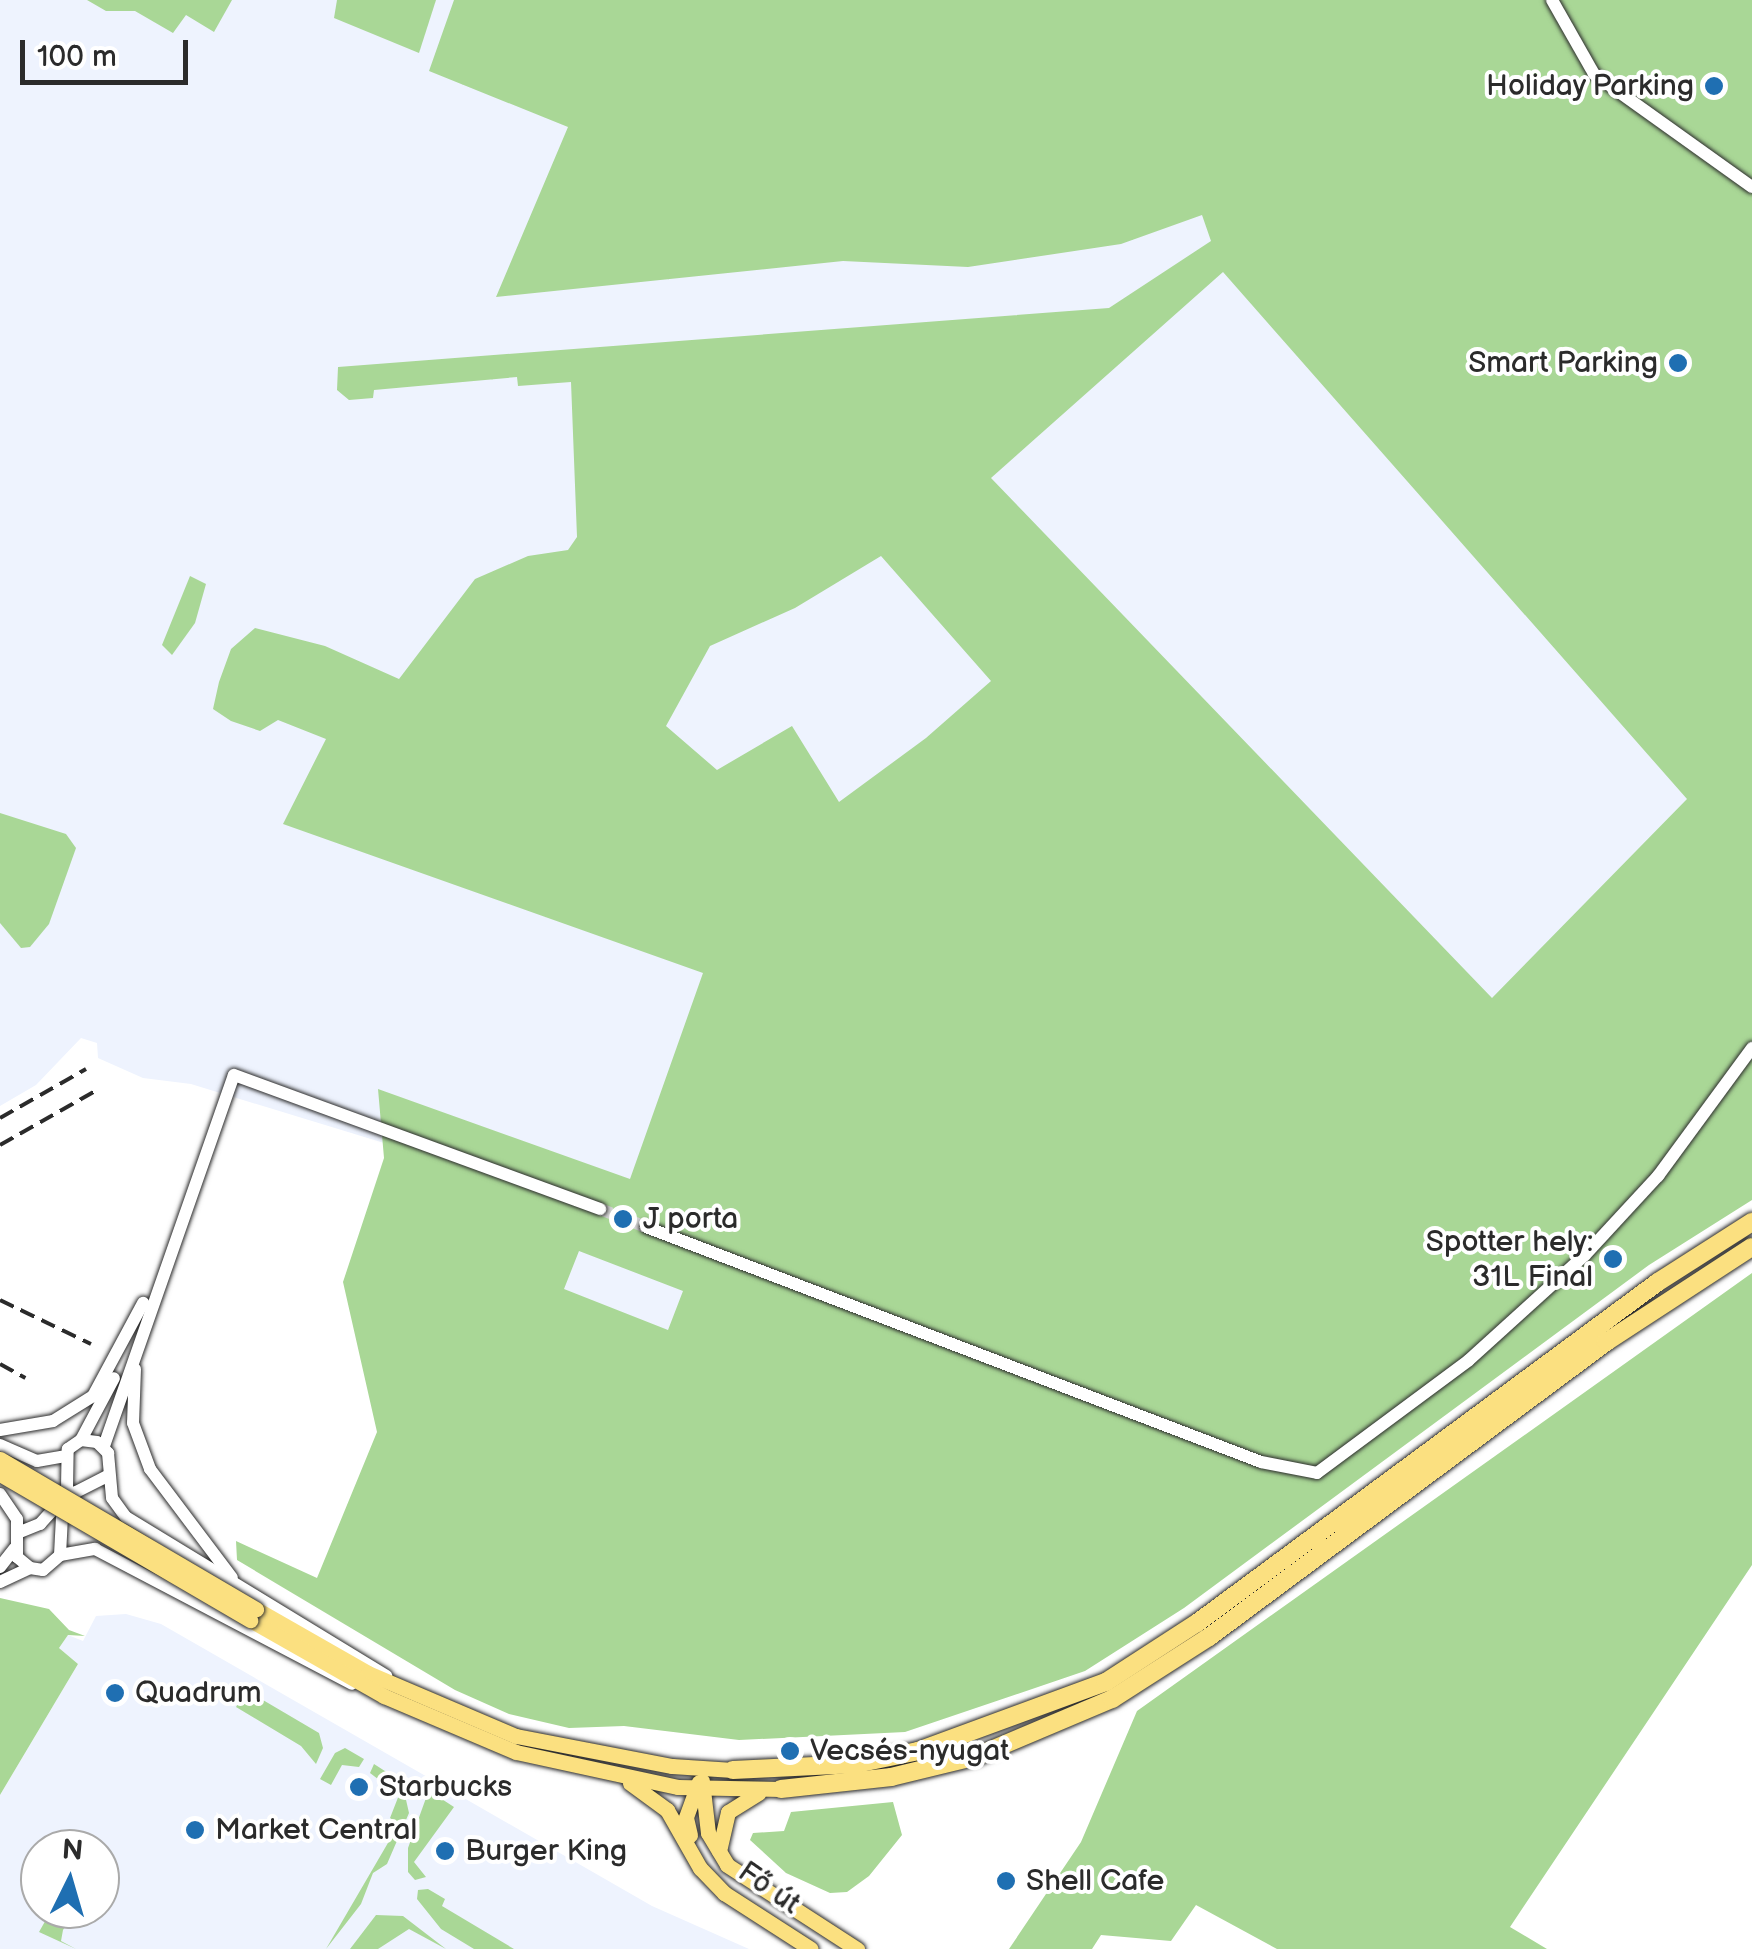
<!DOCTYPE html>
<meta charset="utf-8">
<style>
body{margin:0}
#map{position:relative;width:1752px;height:1949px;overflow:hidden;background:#fff;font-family:"Balsamiq Sans",sans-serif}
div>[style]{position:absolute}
.built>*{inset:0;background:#eef3fe}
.green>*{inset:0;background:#a9d796}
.minor-tunnel>*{height:12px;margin-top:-6px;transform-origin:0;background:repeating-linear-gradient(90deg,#d5d5d5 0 12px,transparent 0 18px)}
.roads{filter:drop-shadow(0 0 2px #2b2b2b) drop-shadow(0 0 2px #2b2b2b)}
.minor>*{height:12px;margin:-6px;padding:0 6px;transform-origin:6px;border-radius:6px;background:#fff}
.major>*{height:15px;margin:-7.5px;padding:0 7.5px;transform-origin:7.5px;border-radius:7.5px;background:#fbe080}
.highway>*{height:18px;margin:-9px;padding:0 9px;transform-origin:9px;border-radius:9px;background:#fbe080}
.rail>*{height:4px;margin-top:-2px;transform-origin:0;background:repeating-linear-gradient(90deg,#2b2b2b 0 15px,transparent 0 23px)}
.bridges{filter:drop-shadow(0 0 2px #2b2b2b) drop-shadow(0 0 2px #2b2b2b)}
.major-bridge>*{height:15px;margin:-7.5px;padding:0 7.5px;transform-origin:7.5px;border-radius:7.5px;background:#fbe080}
.dots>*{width:28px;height:28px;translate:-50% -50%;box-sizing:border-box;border:5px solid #fff;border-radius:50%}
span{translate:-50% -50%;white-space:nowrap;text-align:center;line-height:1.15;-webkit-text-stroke:8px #fff;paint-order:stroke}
.poi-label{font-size:30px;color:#2b2b2b}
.right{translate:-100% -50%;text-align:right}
.left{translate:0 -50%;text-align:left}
.street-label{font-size:30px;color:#2b2b2b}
.north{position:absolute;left:20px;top:1829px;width:100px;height:100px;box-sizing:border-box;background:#fff;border:2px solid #aaa;border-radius:50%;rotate:5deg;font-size:28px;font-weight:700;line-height:40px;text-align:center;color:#2b2b2b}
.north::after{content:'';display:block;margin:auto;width:35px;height:45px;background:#1f6fb2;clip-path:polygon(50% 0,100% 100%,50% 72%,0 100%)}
.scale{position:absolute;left:20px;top:40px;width:168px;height:45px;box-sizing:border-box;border:5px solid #2b2b2b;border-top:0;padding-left:12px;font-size:30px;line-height:35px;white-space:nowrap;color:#2b2b2b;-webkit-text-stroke:8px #fff;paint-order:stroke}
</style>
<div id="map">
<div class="built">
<div style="clip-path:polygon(0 0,1539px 0,1752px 956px,752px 1485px,433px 1158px,191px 1084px,143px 1078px,98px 1058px,97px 1043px,81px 1038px,36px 1085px,0 1106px)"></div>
<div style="clip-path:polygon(evenodd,126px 1614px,161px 1624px,652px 1906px,749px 1949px,0 1949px,0 1795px,78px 1664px,59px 1648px,68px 1635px,83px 1641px,96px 1616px,126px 1614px,40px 1849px,100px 1849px,100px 1909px,40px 1909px,40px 1849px)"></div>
</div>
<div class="green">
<div style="clip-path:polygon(87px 0,232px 0,214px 32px,186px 15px,173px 33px,135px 11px,106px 11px)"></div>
<div style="clip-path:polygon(337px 0,436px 0,419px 53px,334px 18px)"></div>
<div style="clip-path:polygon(evenodd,454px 0,1752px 0,1752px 1200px,1649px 1265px,1184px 1608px,1085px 1671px,905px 1732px,739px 1740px,624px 1726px,569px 1728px,509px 1714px,455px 1690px,237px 1560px,236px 1541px,317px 1578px,377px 1432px,343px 1282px,384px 1158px,378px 1089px,630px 1179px,703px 973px,283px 824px,326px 739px,278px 720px,260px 731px,231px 721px,213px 709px,219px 682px,231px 649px,255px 628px,325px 646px,399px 679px,475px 579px,528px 556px,568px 550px,577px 537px,571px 382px,518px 386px,517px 377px,374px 390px,373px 398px,349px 400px,337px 390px,338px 367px,1109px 308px,1211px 241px,1202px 215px,1121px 244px,968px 267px,843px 261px,496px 297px,568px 127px,429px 71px,454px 0,1223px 272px,1687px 799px,1492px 998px,991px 478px,1223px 272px,454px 0,881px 556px,991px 681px,926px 738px,839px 802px,792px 726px,717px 770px,666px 726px,710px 646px,795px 608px,881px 556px,454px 0,579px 1251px,683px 1291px,668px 1330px,564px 1289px,579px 1251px)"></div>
<div style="clip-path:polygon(190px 576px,206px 584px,195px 623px,172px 655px,162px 645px)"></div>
<div style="clip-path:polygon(0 813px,66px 834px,76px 848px,49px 924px,30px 947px,21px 948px,0 923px)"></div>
<div style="clip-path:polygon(1752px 1273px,1752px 1565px,1510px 1927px,1547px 1949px,1277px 1949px,1196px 1905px,1171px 1941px,1101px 1935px,1092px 1949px,1009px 1949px,1081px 1842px,1137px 1711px)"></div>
<div style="clip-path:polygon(0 1598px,49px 1609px,69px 1630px,85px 1636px,68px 1635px,59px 1648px,78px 1664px,0 1795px)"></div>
<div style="clip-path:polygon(246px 1690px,319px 1733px,323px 1748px,316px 1764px,301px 1746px,236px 1707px)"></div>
<div style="clip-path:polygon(345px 1748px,364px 1759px,359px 1767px,342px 1765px,331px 1785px,320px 1779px,335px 1753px)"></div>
<div style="clip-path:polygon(374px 1764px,402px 1782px,409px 1813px,387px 1864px,373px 1873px,361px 1904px,326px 1949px,399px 1824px,390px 1818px,399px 1795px,370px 1773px)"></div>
<div style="clip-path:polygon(434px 1794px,454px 1807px,414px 1862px,426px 1877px,415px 1880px,408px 1872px,408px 1848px,426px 1798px)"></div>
<div style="clip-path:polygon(893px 1802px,902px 1835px,869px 1876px,847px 1892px,830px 1893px,786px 1873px,750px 1840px,753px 1833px,784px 1831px,791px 1812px)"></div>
<div style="clip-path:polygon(428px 1889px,445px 1899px,442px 1906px,514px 1949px,474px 1949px,441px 1929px,417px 1899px,418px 1890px)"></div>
<div style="clip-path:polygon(52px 1909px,85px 1909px,91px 1915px,84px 1927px,70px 1919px,63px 1930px,61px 1941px,76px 1949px,39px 1932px)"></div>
<div style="clip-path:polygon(376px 1915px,403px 1916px,446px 1949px,409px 1929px,378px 1949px,350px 1949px)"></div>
</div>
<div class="minor-tunnel">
<div style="left:600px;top:1209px;width:49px;rotate:21.4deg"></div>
</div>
<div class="roads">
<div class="minor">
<div style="left:1552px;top:0;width:85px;rotate:60.4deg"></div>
<div style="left:1594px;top:74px;width:194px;rotate:35.6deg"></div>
<div style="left:646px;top:1227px;width:658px;rotate:20.91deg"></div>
<div style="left:1261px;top:1462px;width:57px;rotate:11.1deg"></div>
<div style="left:1317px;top:1473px;width:189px;rotate:-36.6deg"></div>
<div style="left:1469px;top:1360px;width:156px;rotate:-42.2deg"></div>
<div style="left:1585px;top:1255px;width:108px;rotate:-47.3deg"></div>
<div style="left:1658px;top:1176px;width:159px;rotate:-53.7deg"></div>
<div style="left:135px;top:1369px;width:54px;rotate:92.1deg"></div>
<div style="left:133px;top:1423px;width:49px;rotate:69.7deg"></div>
<div style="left:150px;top:1469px;width:136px;rotate:53deg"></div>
<div style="left:0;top:1430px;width:54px;rotate:-9.6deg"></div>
<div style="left:53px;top:1421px;width:47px;rotate:-32deg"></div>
<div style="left:93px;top:1396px;width:106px;rotate:-61.7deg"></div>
<div style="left:81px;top:1440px;width:70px;rotate:-62deg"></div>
<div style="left:0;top:1445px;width:40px;rotate:23.4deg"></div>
<div style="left:37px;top:1461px;width:27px;rotate:-10deg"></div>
<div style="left:104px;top:1446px;width:393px;rotate:-70.7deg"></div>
<div style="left:234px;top:1075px;width:390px;rotate:20.1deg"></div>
<div style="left:0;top:1494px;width:30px;rotate:56deg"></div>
<div style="left:17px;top:1519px;width:38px;rotate:90deg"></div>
<div style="left:17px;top:1557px;width:17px;rotate:40deg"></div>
<div style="left:30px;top:1568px;width:13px;rotate:9deg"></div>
<div style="left:43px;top:1570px;width:23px;rotate:-41deg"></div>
<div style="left:60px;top:1555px;width:36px;rotate:-87deg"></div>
<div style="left:62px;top:1519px;width:30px;rotate:-63deg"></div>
<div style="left:76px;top:1492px;width:35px;rotate:-27deg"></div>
<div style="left:20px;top:1532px;width:22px;rotate:-22deg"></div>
<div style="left:40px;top:1524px;width:28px;rotate:-48deg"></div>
<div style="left:59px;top:1503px;width:17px;rotate:-62deg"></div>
<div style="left:67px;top:1488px;width:39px;rotate:-89deg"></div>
<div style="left:68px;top:1449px;width:16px;rotate:-35deg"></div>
<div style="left:81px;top:1440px;width:16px;rotate:7deg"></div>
<div style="left:97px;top:1442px;width:16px;rotate:45deg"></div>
<div style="left:108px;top:1453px;width:45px;rotate:84.9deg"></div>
<div style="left:112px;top:1498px;width:24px;rotate:54deg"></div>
<div style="left:126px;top:1517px;width:305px;rotate:31.4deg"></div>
<div style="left:60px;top:1555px;width:36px;rotate:-10deg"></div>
<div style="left:95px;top:1549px;width:290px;rotate:27.7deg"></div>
<div style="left:0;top:1567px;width:24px;rotate:-52deg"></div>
<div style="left:0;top:1582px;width:33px;rotate:-25deg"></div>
</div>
<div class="major">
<div style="left:256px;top:1609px;width:129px;rotate:29.7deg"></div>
<div style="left:368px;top:1673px;width:161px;rotate:23.1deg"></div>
<div style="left:516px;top:1736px;width:159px;rotate:10.9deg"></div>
<div style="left:672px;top:1766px;width:61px;rotate:3.8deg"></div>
<div style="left:250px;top:1620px;width:154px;rotate:29.6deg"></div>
<div style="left:384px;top:1696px;width:143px;rotate:23deg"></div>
<div style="left:516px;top:1752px;width:166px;rotate:12.2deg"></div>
<div style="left:678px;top:1787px;width:103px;rotate:1.1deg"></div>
<div style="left:702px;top:1781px;width:52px;rotate:83.4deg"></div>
<div style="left:708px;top:1833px;width:37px;rotate:59deg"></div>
<div style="left:727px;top:1865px;width:155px;rotate:32.9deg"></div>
<div style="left:630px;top:1783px;width:46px;rotate:36.1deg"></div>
<div style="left:667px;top:1810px;width:67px;rotate:60.4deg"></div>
<div style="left:700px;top:1868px;width:35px;rotate:46deg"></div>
<div style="left:724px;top:1893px;width:103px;rotate:32.8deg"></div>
<div style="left:690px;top:1835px;width:18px;rotate:-103deg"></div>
<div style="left:686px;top:1817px;width:37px;rotate:-70deg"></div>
<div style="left:719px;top:1851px;width:40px;rotate:-77deg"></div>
<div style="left:728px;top:1812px;width:36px;rotate:-32deg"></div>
</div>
<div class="highway">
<div style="left:733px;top:1770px;width:123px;rotate:-2.8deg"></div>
<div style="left:856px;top:1764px;width:63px;rotate:-11.8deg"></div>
<div style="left:918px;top:1751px;width:200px;rotate:-20.2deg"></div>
<div style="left:1106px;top:1682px;width:108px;rotate:-33deg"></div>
<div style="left:1197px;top:1623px;width:573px;rotate:-36.49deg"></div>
<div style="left:1658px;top:1282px;width:112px;rotate:-32.6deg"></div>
<div style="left:781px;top:1789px;width:111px;rotate:-6.2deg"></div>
<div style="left:891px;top:1777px;width:89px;rotate:-13.7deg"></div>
<div style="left:977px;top:1756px;width:147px;rotate:-22.9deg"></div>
<div style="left:1112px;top:1699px;width:115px;rotate:-32.6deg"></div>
<div style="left:1209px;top:1637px;width:495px;rotate:-36.6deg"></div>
<div style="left:1606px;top:1342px;width:174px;rotate:-33.1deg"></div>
</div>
</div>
<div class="rail">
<div style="left:0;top:1118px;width:99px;rotate:-29.7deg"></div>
<div style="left:0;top:1145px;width:114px;rotate:-29.5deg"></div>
<div style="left:0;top:1300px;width:101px;rotate:25.8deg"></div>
<div style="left:0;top:1364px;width:29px;rotate:29deg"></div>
</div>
<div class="bridges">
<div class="major-bridge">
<div style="left:0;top:1459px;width:297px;rotate:30.4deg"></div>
<div style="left:0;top:1474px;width:290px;rotate:30.3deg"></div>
</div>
</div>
<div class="dots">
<div style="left:1714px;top:86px;background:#1f6fb2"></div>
<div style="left:1678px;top:363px;background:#1f6fb2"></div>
<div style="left:623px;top:1219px;background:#1f6fb2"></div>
<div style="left:1613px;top:1259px;background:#1f6fb2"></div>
<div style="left:115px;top:1693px;background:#1f6fb2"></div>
<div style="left:790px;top:1751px;background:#1f6fb2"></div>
<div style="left:359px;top:1787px;background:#1f6fb2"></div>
<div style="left:195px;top:1830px;background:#1f6fb2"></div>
<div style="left:445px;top:1851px;background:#1f6fb2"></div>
<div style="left:1006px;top:1881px;background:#1f6fb2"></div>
</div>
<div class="poi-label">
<span class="right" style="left:1694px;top:86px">Holiday Parking</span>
<span class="right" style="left:1658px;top:363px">Smart Parking</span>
<span class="left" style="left:643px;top:1219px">J porta</span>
<span class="right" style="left:1593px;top:1259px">Spotter hely:<br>31L Final</span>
<span class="left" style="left:135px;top:1693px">Quadrum</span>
<span class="left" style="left:810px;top:1751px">Vecsés-nyugat</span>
<span class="left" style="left:379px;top:1787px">Starbucks</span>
<span class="left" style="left:215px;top:1830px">Market Central</span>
<span class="left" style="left:465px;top:1851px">Burger King</span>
<span class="left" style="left:1026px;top:1881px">Shell Cafe</span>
</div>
<div class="street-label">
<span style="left:769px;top:1888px;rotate:35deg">Fő út</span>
</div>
<div class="north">N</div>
<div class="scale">100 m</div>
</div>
